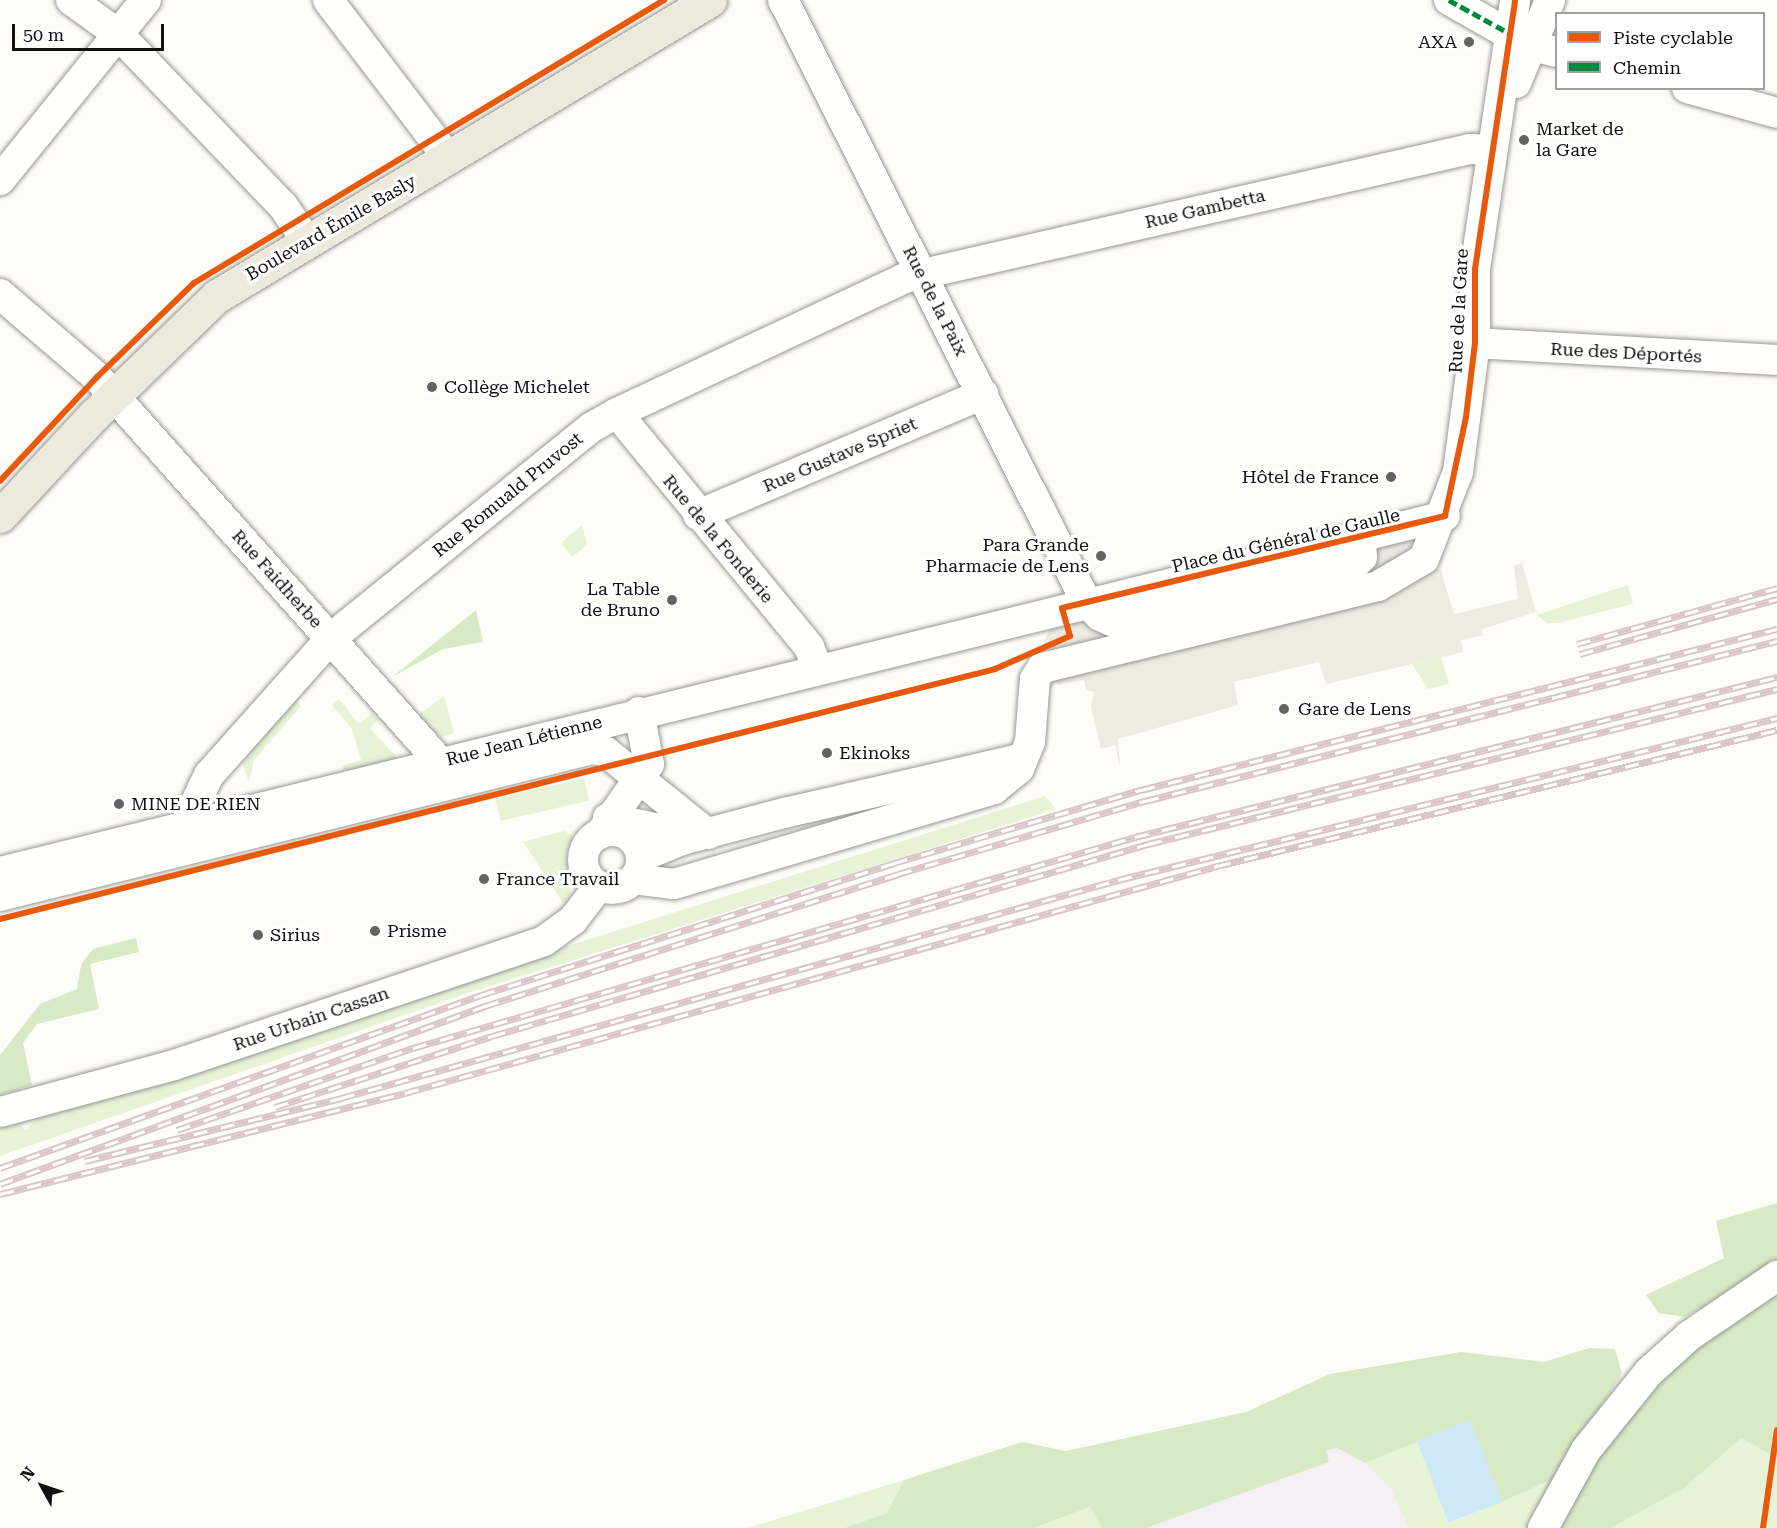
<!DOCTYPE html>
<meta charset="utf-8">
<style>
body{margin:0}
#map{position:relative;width:1777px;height:1528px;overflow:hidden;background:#fdfcf7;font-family:"Roboto Serif",serif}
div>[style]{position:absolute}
.industrial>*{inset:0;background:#f5f0f3}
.green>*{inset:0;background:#e7f3d7;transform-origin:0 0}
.forest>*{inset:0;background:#d8eac5}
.plaza>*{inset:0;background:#edebe2}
.water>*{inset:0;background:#cde8f7;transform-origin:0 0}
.roads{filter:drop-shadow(0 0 2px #979795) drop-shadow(0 0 2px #979795)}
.minor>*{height:30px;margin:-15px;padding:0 15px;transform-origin:15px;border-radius:15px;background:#fffffe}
.minor>.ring{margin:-15px;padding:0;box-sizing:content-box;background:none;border:30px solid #fffffe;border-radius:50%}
.major>*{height:33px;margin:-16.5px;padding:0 16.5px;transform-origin:16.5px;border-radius:16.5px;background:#ede9dc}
.rail>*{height:7px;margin-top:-3.5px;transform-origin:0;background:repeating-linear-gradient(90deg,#fff 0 14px,#d9c6c7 0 28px);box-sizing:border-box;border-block:2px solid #d9c6c7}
.quiet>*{height:4.5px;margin-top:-2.25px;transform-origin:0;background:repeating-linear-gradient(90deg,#00873e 0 9px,transparent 0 13.5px)}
.cycleway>*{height:6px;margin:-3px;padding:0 3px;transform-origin:3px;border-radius:3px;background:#e8590c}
.dots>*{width:16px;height:16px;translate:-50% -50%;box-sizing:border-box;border:3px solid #fff;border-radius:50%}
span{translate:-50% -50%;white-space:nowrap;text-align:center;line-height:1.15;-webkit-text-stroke:6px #fff;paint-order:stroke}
.poi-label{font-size:18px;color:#111}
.right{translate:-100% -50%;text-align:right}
.left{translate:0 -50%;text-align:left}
.street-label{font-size:18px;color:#111}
.legend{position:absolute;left:1555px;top:12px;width:210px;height:78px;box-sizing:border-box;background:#fff;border:2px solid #a0a0a0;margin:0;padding:8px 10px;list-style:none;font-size:18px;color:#111}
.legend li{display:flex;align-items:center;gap:12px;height:30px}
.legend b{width:30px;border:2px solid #a0a0a0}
.north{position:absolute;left:12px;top:1456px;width:60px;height:60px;-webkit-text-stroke:4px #fff;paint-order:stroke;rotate:310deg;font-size:16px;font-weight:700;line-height:24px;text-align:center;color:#111}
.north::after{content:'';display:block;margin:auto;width:21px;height:27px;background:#111;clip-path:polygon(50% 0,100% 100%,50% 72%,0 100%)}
.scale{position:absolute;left:12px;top:24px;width:152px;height:27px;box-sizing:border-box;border:3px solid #111;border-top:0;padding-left:8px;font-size:18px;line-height:21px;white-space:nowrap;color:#111;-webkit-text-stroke:4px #fff;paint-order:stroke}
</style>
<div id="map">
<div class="industrial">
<div style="clip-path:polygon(1615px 1349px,1628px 1418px,1557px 1528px,1034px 1528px)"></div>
</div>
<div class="green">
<div style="clip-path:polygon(582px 525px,587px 545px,572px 557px,561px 543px)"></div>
<div style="clip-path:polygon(1628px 585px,1633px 604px,1558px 623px,1547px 623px,1537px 615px)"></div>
<div style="clip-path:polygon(1441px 657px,1449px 684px,1428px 689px,1412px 664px)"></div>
<div style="clip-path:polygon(444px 696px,454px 733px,440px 737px,418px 715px)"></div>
<div style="clip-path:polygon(339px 699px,359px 724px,372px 713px,378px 720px,370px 728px,401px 762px,345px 776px,342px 766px,361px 760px,352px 729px,332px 705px)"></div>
<div style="clip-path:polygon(295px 700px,301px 706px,254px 760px,249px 782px,243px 764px,248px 755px)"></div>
<div style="left:584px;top:778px;width:23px;height:91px;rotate:77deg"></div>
<div style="clip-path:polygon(1045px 796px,1056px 809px,468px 993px,0 1156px,0 1124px,14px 1119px,26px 1130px,43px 1111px)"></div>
<div style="clip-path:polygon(564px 831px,573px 836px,566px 854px,571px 891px,566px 907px,523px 842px)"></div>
<div style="clip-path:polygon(1777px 1296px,1777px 1528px,1557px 1528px)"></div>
<div style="clip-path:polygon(1417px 1441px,1450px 1523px,1555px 1478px,1528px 1528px,1409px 1528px,1390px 1487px,1365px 1463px)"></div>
<div style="clip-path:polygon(904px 1480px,887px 1513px,844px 1528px,748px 1528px)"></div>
<div style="clip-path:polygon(1090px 1507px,1102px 1528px,1034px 1528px)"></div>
</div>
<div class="forest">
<div style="clip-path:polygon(476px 610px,483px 642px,443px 649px,392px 677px)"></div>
<div style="clip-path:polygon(136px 938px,139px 952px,90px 964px,99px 1009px,37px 1024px,23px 1043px,32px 1085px,0 1095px,0 1055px,40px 1004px,77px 989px,81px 965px,93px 949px)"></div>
<div style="clip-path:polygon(1777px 1203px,1777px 1265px,1685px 1317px,1659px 1313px,1646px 1295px,1724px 1258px,1716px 1221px)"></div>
<div style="clip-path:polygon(1777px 1296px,1777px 1458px,1741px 1438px,1684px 1488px,1610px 1528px,1557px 1528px,1584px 1476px,1653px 1386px,1694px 1346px)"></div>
<div style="clip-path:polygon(1589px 1348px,1615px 1349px,1622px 1373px,1555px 1478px,1501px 1502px,1470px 1420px,1365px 1463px,1337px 1448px,1326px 1450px,1329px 1462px,1146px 1528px,1102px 1528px,1090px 1507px,1034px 1528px,844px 1528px,887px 1513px,904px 1480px,1022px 1442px,1066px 1451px,1246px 1412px,1330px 1374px,1389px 1364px,1461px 1352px,1544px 1362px)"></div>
</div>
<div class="plaza">
<div style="clip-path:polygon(1414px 538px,1398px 591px,1440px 568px,1454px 614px,1518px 599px,1514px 566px,1522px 563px,1536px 612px,1482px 629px,1483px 635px,1461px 640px,1463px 652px,1326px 684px,1319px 662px,1234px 682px,1238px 705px,1118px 739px,1120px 766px,1115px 745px,1101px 749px,1091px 707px,1094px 692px,1086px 690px,1084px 680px,1058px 685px,1039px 655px,1052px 622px,1075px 617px,1088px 625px)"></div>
</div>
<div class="water">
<div style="left:1470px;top:1420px;width:88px;height:57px;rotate:69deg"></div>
</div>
<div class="roads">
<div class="minor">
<div style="left:71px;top:0;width:58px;rotate:35.9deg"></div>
<div style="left:118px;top:34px;width:238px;rotate:46.2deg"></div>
<div style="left:283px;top:206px;width:42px;rotate:55.6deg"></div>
<div style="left:328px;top:0;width:200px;rotate:52.7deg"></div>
<div style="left:783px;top:0;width:675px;rotate:63.25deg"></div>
<div style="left:1087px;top:603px;width:18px;rotate:45deg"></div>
<div style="left:1100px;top:616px;width:13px;rotate:23deg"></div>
<div style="left:1112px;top:621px;width:248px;rotate:-13deg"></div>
<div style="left:1354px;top:565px;width:11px;rotate:-45deg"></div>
<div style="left:1362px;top:557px;width:17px;rotate:-93deg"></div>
<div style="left:1449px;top:0;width:91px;rotate:29.7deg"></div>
<div style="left:1528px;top:45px;width:29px;rotate:14deg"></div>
<div style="left:1516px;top:83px;width:90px;rotate:-67.7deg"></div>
<div style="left:1687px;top:88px;width:93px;rotate:15.5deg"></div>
<div style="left:0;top:180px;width:232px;rotate:-51deg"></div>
<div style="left:0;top:294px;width:128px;rotate:40.6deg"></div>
<div style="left:97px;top:377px;width:516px;rotate:48.3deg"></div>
<div style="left:1475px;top:343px;width:302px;rotate:3.2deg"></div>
<div style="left:617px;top:413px;width:303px;rotate:50.6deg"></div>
<div style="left:809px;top:647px;width:22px;rotate:68deg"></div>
<div style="left:698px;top:515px;width:310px;rotate:-23deg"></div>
<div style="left:608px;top:818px;width:57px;rotate:12.1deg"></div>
<div style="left:664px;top:830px;width:21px;rotate:29deg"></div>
<div style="left:183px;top:829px;width:60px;rotate:-64.3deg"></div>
<div style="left:209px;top:775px;width:182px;rotate:-48.3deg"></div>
<div style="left:330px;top:639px;width:337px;rotate:-39deg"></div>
<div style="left:592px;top:427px;width:29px;rotate:-29deg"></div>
<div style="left:617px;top:413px;width:318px;rotate:-25.1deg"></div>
<div style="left:905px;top:278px;width:580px;rotate:-12.86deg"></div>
<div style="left:1470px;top:149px;width:20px;rotate:3deg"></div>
<div class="ring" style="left:583px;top:831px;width:28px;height:28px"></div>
<div style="left:600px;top:834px;width:85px;rotate:-55deg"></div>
<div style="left:649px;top:764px;width:53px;rotate:-100.9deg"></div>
<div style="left:641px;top:857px;width:44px;rotate:-22.5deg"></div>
<div style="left:682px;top:840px;width:106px;rotate:-14.8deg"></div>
<div style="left:784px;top:813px;width:242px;rotate:-12.9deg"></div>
<div style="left:0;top:872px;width:1488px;rotate:-13.84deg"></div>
<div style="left:633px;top:879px;width:41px;rotate:7deg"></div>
<div style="left:674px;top:884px;width:334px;rotate:-16.5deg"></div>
<div style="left:994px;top:789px;width:32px;rotate:-39deg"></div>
<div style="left:1019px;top:769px;width:29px;rotate:-68deg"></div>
<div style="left:1030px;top:742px;width:63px;rotate:-85.5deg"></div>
<div style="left:1035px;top:679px;width:13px;rotate:-58deg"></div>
<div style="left:1042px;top:668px;width:346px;rotate:-13.7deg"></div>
<div style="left:1378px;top:586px;width:53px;rotate:-30.4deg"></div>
<div style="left:1424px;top:559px;width:93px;rotate:-68.7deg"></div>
<div style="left:1458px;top:472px;width:130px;rotate:-82.5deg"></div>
<div style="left:1475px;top:343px;width:74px;rotate:-90deg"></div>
<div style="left:1475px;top:269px;width:272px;rotate:-81.5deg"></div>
<div style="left:0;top:896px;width:611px;rotate:-13.92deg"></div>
<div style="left:593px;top:749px;width:13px;rotate:13deg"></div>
<div style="left:606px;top:752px;width:131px;rotate:38.8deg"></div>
<div style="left:0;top:1112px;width:180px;rotate:-15.1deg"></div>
<div style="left:174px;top:1065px;width:390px;rotate:-18.5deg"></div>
<div style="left:544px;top:941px;width:36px;rotate:-36deg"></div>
<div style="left:573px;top:920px;width:43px;rotate:-52.6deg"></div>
<div style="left:1543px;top:1528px;width:89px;rotate:-61.1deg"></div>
<div style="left:1586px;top:1450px;width:100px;rotate:-51.1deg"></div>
<div style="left:1649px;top:1372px;width:54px;rotate:-42deg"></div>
<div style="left:1689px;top:1336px;width:107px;rotate:-34.3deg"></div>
</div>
<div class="major">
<div style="left:0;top:516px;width:138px;rotate:-47.1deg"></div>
<div style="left:94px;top:415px;width:171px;rotate:-44.1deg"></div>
<div style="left:217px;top:296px;width:575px;rotate:-30.98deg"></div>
</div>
</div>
<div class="rail">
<div style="left:1577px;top:644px;width:208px;rotate:-15.6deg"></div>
<div style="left:1580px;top:654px;width:205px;rotate:-15.6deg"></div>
<div style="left:275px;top:1107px;width:228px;rotate:-18.1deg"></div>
<div style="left:492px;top:1036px;width:684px;rotate:-16.31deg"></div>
<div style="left:1148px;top:844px;width:648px;rotate:-13.84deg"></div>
<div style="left:177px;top:1130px;width:250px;rotate:-19.2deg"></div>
<div style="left:413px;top:1048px;width:752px;rotate:-16.29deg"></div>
<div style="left:1135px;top:837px;width:662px;rotate:-13.99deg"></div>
<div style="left:85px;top:1161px;width:264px;rotate:-13.8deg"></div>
<div style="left:341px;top:1098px;width:807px;rotate:-15.67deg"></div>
<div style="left:1118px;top:880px;width:679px;rotate:-13.81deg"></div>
<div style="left:0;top:1168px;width:511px;rotate:-19.78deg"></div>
<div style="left:481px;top:995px;width:434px;rotate:-17.7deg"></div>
<div style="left:894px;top:863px;width:258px;rotate:-16.5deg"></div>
<div style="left:1141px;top:790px;width:656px;rotate:-14.21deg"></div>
<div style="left:0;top:1184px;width:517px;rotate:-20.15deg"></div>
<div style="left:485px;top:1006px;width:434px;rotate:-17.7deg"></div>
<div style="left:898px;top:874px;width:258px;rotate:-16.5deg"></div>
<div style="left:1145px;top:801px;width:652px;rotate:-14.21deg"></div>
<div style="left:0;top:1194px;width:417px;rotate:-14deg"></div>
<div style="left:405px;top:1093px;width:843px;rotate:-15.62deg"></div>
<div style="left:1217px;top:866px;width:576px;rotate:-13.65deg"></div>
</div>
<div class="quiet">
<div style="left:1449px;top:0;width:68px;rotate:28.8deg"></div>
</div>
<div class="cycleway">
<div style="left:0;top:481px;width:142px;rotate:-47deg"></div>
<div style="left:97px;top:377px;width:135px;rotate:-44.1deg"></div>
<div style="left:194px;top:283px;width:549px;rotate:-31.05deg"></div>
<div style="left:0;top:919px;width:1026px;rotate:-14.1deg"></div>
<div style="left:995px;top:669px;width:82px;rotate:-23.7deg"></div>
<div style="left:1070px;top:636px;width:29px;rotate:-106deg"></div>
<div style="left:1062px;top:608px;width:394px;rotate:-13.5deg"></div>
<div style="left:1445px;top:516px;width:101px;rotate:-78deg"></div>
<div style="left:1466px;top:417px;width:75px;rotate:-83.1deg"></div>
<div style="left:1475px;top:343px;width:74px;rotate:-90deg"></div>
<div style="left:1475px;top:269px;width:272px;rotate:-81.5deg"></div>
<div style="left:1763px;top:1528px;width:99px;rotate:-81.9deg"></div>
</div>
<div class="dots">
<div style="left:1469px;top:42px;background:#646362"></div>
<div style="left:1524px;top:140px;background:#646362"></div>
<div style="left:432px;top:387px;background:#646362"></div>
<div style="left:1391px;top:477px;background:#646362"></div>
<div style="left:1101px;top:556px;background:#646362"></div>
<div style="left:672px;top:600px;background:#646362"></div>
<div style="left:1284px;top:709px;background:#646362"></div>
<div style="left:827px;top:753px;background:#646362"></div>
<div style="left:119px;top:804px;background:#646362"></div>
<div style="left:484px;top:879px;background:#646362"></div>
<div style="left:375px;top:931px;background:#646362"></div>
<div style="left:258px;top:935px;background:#646362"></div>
</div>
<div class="poi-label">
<span class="right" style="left:1457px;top:42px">AXA</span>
<span class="left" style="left:1536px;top:140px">Market de<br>la Gare</span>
<span class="left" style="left:444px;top:387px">Collège Michelet</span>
<span class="right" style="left:1379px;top:477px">Hôtel de France</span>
<span class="right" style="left:1089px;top:556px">Para Grande<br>Pharmacie de Lens</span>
<span class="right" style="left:660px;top:600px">La Table<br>de Bruno</span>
<span class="left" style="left:1298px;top:709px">Gare de Lens</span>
<span class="left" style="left:839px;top:753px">Ekinoks</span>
<span class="left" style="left:131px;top:804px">MINE DE RIEN</span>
<span class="left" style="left:496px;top:879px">France Travail</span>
<span class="left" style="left:387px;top:931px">Prisme</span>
<span class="left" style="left:270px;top:935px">Sirius</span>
</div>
<div class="street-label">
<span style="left:1205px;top:209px;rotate:-13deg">Rue Gambetta</span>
<span style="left:331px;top:228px;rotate:-30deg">Boulevard Émile Basly</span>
<span style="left:935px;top:301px;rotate:63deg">Rue de la Paix</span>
<span style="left:1459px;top:311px;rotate:-87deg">Rue de la Gare</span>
<span style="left:1626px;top:353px;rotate:3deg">Rue des Déportés</span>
<span style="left:840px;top:455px;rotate:-23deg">Rue Gustave Spriet</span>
<span style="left:508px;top:495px;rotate:-39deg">Rue Romuald Pruvost</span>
<span style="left:718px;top:539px;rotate:50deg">Rue de la Fonderie</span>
<span style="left:1286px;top:541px;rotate:-13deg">Place du Général de Gaulle</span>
<span style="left:277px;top:579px;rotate:48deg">Rue Faidherbe</span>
<span style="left:524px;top:741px;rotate:-14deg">Rue Jean Létienne</span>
<span style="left:311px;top:1019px;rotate:-19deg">Rue Urbain Cassan</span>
</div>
<ul class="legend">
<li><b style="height:8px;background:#e8590c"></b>Piste cyclable</li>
<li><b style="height:8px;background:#00873e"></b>Chemin</li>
</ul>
<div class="north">N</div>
<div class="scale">50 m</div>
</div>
